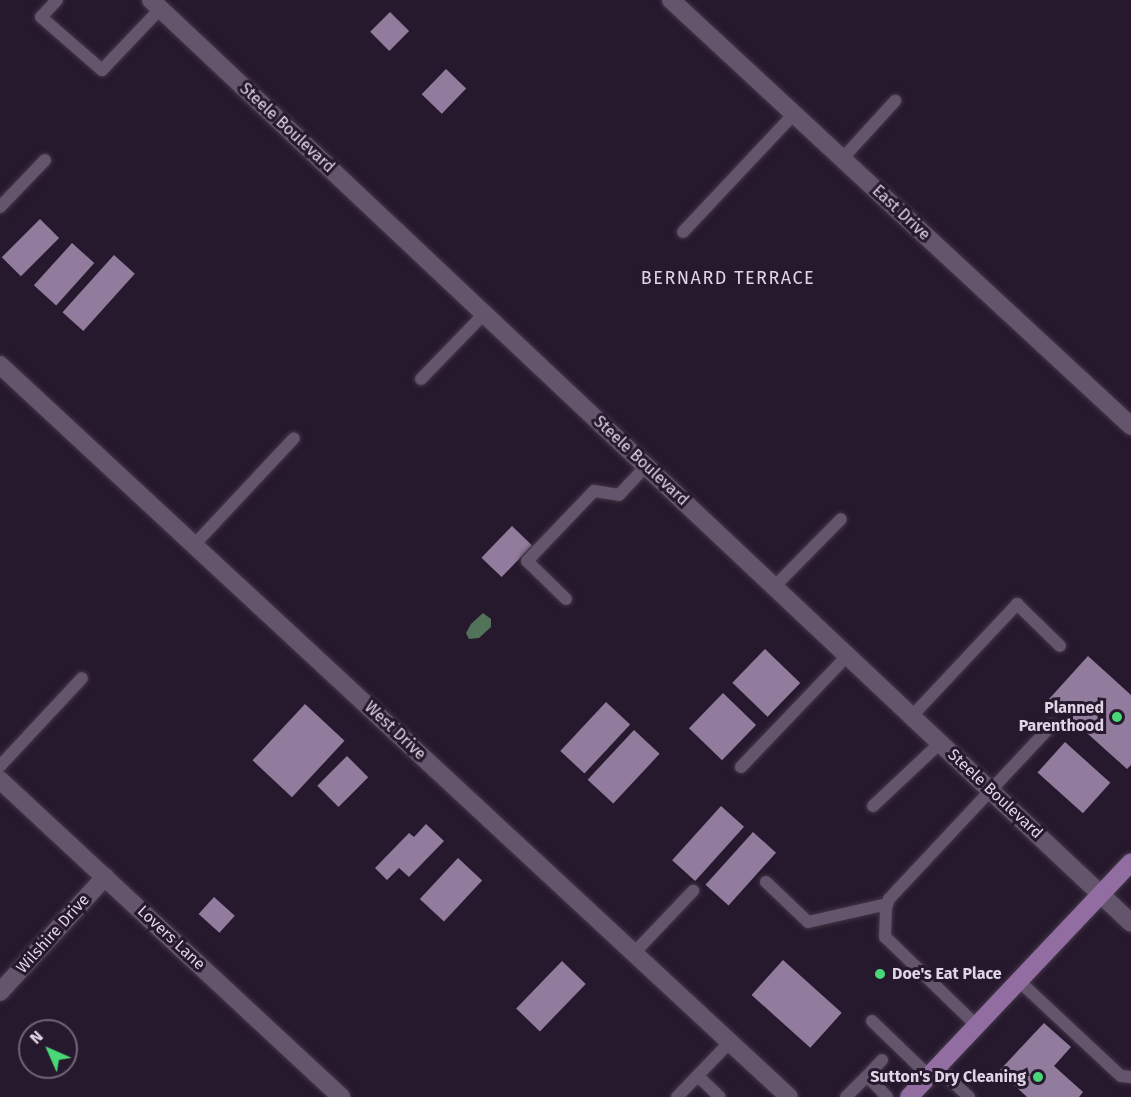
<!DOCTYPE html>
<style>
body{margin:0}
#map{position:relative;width:1131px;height:1097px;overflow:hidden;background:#27192d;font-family:"Fira Sans",sans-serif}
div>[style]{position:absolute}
.water>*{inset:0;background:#527359}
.building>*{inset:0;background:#927c9d;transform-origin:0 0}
.roads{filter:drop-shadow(0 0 2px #413647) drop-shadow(0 0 2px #413647)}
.lane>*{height:12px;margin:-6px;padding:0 6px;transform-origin:6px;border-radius:6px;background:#64546c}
.street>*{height:18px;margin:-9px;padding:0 9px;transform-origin:9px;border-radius:9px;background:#64546c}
.primary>*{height:18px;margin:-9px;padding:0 9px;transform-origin:9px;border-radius:9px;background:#916da2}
.dots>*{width:16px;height:16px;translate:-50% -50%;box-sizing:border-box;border:3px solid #27192d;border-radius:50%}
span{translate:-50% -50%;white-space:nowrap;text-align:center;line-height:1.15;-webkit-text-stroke:6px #27192d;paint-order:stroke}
.street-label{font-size:16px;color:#dfd5e4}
.poi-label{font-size:16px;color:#dfd5e4;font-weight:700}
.right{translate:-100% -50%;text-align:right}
.left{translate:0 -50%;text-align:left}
.neighbourhood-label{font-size:18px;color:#dfd5e4;letter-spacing:1.5px}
.north{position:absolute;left:18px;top:1019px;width:60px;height:60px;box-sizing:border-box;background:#27192d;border:2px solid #716476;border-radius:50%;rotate:315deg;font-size:16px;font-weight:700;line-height:24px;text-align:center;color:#dfd5e4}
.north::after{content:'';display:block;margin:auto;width:21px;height:27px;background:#4ad778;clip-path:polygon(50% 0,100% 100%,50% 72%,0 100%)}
</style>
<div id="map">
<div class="water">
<div style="clip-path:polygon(483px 613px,491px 619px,491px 627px,479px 638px,469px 639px,466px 633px,471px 624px)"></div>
</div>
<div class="building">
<div style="left:390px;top:12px;width:27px;height:28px;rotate:45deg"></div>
<div style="left:446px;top:69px;width:28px;height:35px;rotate:44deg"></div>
<div style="left:40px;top:219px;width:27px;height:54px;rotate:45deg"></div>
<div style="left:72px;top:243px;width:30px;height:57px;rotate:42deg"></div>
<div style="left:114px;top:255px;width:28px;height:77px;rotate:42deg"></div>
<div style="left:512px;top:526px;width:28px;height:44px;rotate:44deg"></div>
<div style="left:765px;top:649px;width:49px;height:47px;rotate:44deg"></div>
<div style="clip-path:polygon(1088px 656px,1131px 695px,1131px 765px,1127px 769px,1049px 699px)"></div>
<div style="left:723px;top:693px;width:46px;height:49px;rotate:44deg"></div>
<div style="left:606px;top:702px;width:33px;height:67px;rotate:43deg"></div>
<div style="left:305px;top:704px;width:54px;height:77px;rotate:43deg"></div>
<div style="left:634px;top:730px;width:35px;height:68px;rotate:43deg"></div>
<div style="left:1065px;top:742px;width:61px;height:41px;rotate:42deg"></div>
<div style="left:347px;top:756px;width:30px;height:42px;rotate:45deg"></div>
<div style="left:721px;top:806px;width:31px;height:73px;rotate:42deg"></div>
<div style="clip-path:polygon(426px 824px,444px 841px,409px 877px,399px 868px,387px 880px,375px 868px,409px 833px,414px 837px)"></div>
<div style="left:753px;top:832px;width:31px;height:71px;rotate:42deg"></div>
<div style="left:458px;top:858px;width:33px;height:56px;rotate:43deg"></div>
<div style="left:214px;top:897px;width:28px;height:23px;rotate:42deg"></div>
<div style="left:783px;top:960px;width:79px;height:47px;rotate:42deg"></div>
<div style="left:562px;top:961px;width:33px;height:66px;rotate:44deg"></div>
<div style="clip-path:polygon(1044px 1023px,1071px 1047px,1054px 1066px,1083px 1092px,1079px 1097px,1027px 1097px,999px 1071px)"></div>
</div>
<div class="roads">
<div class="lane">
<div style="left:57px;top:0;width:23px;rotate:133deg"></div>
<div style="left:41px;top:17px;width:81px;rotate:41deg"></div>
<div style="left:102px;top:70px;width:84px;rotate:-46.4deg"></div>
<div style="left:842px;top:159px;width:79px;rotate:-47.6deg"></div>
<div style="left:0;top:207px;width:65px;rotate:-46.2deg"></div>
<div style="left:683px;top:232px;width:162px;rotate:-46.8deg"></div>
<div style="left:421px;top:379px;width:91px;rotate:-45.9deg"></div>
<div style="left:194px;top:545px;width:146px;rotate:-46.9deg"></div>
<div style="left:774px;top:587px;width:95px;rotate:-45.4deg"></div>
<div style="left:566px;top:599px;width:54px;rotate:-135.7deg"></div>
<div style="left:527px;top:561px;width:97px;rotate:-46.3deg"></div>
<div style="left:594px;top:491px;width:25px;rotate:9deg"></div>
<div style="left:619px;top:495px;width:40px;rotate:-47deg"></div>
<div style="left:912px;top:716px;width:154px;rotate:-46.8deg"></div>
<div style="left:1017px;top:604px;width:60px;rotate:44.3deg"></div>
<div style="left:0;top:766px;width:120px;rotate:-47deg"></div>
<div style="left:741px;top:767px;width:153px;rotate:-46.3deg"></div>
<div style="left:873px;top:806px;width:92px;rotate:-43.2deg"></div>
<div style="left:766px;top:882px;width:58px;rotate:43.6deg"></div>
<div style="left:808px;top:922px;width:81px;rotate:-12.8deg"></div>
<div style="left:634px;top:953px;width:86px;rotate:-46.4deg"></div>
<div style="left:1019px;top:981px;width:139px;rotate:43deg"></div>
<div style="left:1121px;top:1076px;width:10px;rotate:6deg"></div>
<div style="left:872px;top:1021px;width:79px;rotate:44deg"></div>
<div style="left:977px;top:1026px;width:128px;rotate:-135.9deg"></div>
<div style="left:885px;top:937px;width:29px;rotate:-88deg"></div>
<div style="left:886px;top:908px;width:9px;rotate:-72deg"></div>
<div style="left:889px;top:899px;width:238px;rotate:-46.9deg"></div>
<div style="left:882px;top:1060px;width:22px;rotate:133deg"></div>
<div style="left:867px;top:1076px;width:29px;rotate:46deg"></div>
<div style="left:937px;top:1067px;width:44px;rotate:43.2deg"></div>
<div style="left:698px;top:1076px;width:30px;rotate:44deg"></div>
<div style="left:677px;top:1097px;width:76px;rotate:-46.1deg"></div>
<div style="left:846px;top:1097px;width:30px;rotate:-45deg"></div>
</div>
<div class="street">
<div style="left:151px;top:0;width:1346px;rotate:43.28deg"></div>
<div style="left:671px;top:0;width:627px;rotate:42.8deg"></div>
<div style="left:0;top:365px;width:1076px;rotate:42.85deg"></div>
<div style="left:0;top:780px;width:466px;rotate:42.9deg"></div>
<div style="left:0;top:992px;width:156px;rotate:-47.6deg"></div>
</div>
<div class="primary">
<div style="left:909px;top:1097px;width:323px;rotate:-46.6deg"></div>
</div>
</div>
<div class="dots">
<div style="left:1117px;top:717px;background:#4ad778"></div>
<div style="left:880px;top:974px;background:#4ad778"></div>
<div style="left:1038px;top:1077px;background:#4ad778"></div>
</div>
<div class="street-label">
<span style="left:287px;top:128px;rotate:43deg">Steele Boulevard</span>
<span style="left:901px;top:213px;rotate:43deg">East Drive</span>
<span style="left:641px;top:461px;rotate:43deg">Steele Boulevard</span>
<span style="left:395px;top:731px;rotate:43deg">West Drive</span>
<span style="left:995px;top:794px;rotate:43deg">Steele Boulevard</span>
<span style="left:53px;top:934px;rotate:-48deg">Wilshire Drive</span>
<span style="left:171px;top:938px;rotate:43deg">Lovers Lane</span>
</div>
<div class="poi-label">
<span class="right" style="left:1104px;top:717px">Planned<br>Parenthood</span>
<span class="left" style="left:892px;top:974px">Doe's Eat Place</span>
<span class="right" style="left:1026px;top:1077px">Sutton's Dry Cleaning</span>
</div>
<div class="neighbourhood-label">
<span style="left:728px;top:278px">BERNARD TERRACE</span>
</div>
<div class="north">N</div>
</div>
